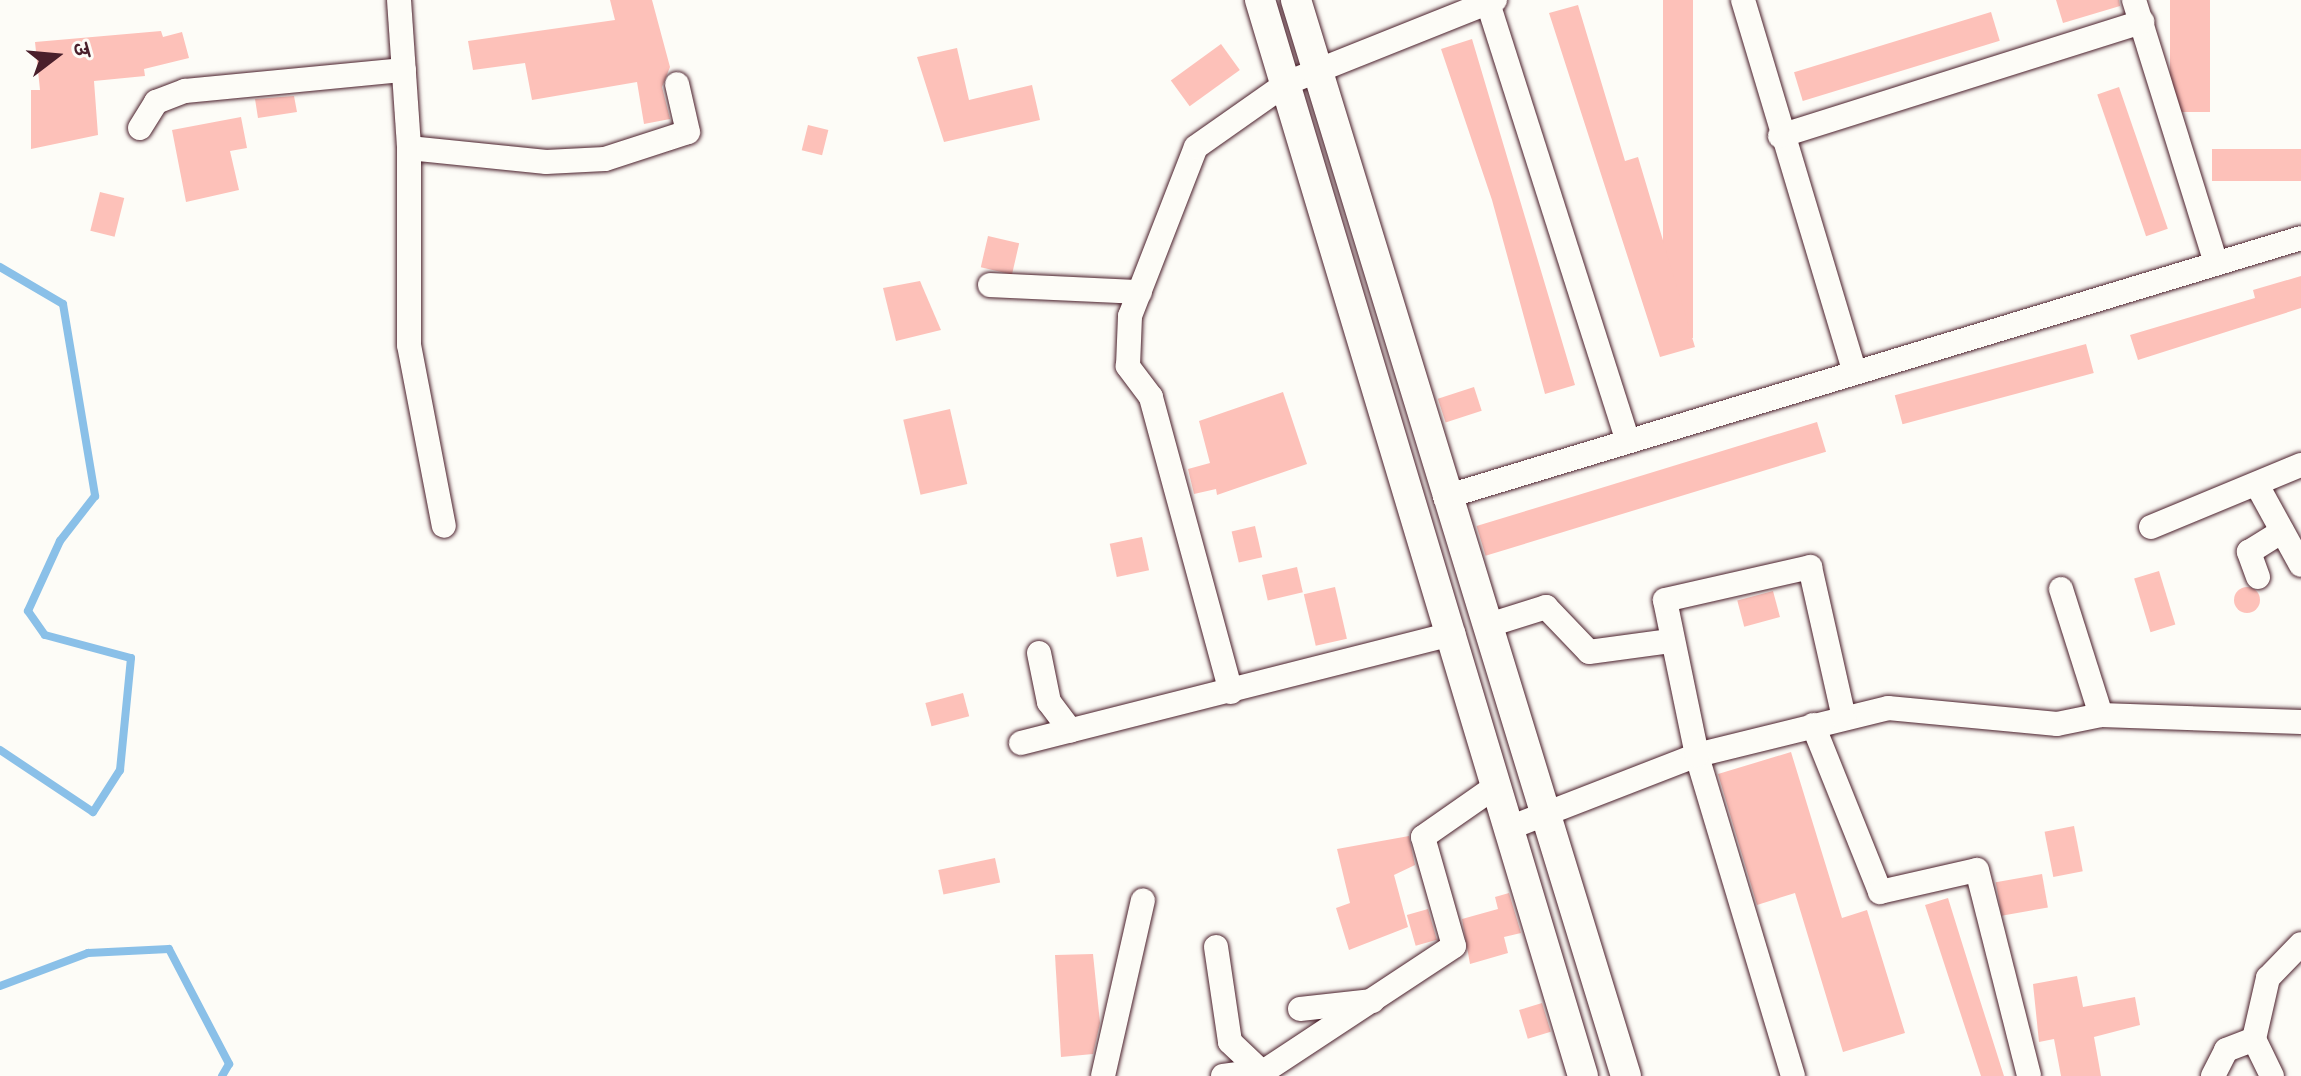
<!DOCTYPE html>
<meta charset="utf-8">
<style>
body{margin:0}
#map{position:relative;width:2301px;height:1076px;overflow:hidden;background:#fdfcf7;font-family:Kalam,"Playpen Sans Deva",sans-serif}
div>[style]{position:absolute}
.stream>*{height:8px;margin:-4px;padding:0 4px;transform-origin:4px;border-radius:4px;background:#8ac0e8}
.building>*{inset:0;background:#fdc1b9;transform-origin:0 0}
.round{border-radius:50%}
.roads{filter:drop-shadow(0 0 2px #4a1f2b) drop-shadow(0 0 2px #4a1f2b)}
.minor>*{height:24px;margin:-12px;padding:0 12px;transform-origin:12px;border-radius:12px;background:#fdfcf7}
.tertiary>*{height:30px;margin:-15px;padding:0 15px;transform-origin:15px;border-radius:15px;background:#fdfcf7}
span{translate:-50% -50%;white-space:nowrap;text-align:center;line-height:1.15;-webkit-text-stroke:6px #fdfcf7;paint-order:stroke}
.north{position:absolute;left:16px;top:16px;width:80px;height:80px;-webkit-text-stroke:6px #fdfcf7;paint-order:stroke;rotate:74deg;font-size:22px;font-weight:700;line-height:32px;text-align:center;color:#4a1f2b}
.north::after{content:'';display:block;margin:auto;width:28px;height:36px;background:#4a1f2b;clip-path:polygon(50% 0,100% 100%,50% 72%,0 100%)}
</style>
<div id="map">
<div class="stream">
<div style="left:0;top:267px;width:73px;rotate:30.4deg"></div>
<div style="left:63px;top:304px;width:195px;rotate:80.5deg"></div>
<div style="left:95px;top:496px;width:57px;rotate:127.9deg"></div>
<div style="left:60px;top:541px;width:77px;rotate:114.6deg"></div>
<div style="left:28px;top:611px;width:29px;rotate:55deg"></div>
<div style="left:45px;top:635px;width:89px;rotate:15deg"></div>
<div style="left:131px;top:658px;width:113px;rotate:95.6deg"></div>
<div style="left:120px;top:770px;width:50px;rotate:122.7deg"></div>
<div style="left:93px;top:812px;width:112px;rotate:-146.3deg"></div>
<div style="left:0;top:986px;width:94px;rotate:-20.6deg"></div>
<div style="left:88px;top:953px;width:81px;rotate:-2.8deg"></div>
<div style="left:169px;top:949px;width:130px;rotate:62.4deg"></div>
<div style="left:229px;top:1064px;width:14px;rotate:120deg"></div>
</div>
<div class="building">
<div style="clip-path:polygon(610px 0,652px 0,670px 67px,662px 87px,670px 119px,644px 124px,637px 82px,532px 100px,525px 63px,473px 70px,468px 41px,615px 20px)"></div>
<div style="left:1663px;top:0;width:30px;height:338px"></div>
<div style="clip-path:polygon(2056px 0,2119px 0,2120px 6px,2063px 23px)"></div>
<div style="left:2170px;top:0;width:40px;height:112px"></div>
<div style="clip-path:polygon(1578px 5px,1625px 161px,1638px 157px,1695px 347px,1660px 357px,1549px 13px)"></div>
<div style="left:1991px;top:12px;width:30px;height:206px;rotate:73deg"></div>
<div style="clip-path:polygon(161px 31px,163px 37px,182px 32px,189px 58px,144px 69px,145px 76px,94px 81px,98px 135px,31px 149px,31px 90px,40px 90px,35px 42px)"></div>
<div style="clip-path:polygon(1472px 39px,1575px 385px,1545px 394px,1492px 200px,1441px 49px)"></div>
<div style="left:1221px;top:44px;width:32px;height:62px;rotate:54deg"></div>
<div style="clip-path:polygon(957px 48px,969px 100px,1032px 85px,1040px 120px,944px 142px,917px 57px)"></div>
<div style="left:2119px;top:87px;width:150px;height:23px;rotate:71deg"></div>
<div style="clip-path:polygon(294px 96px,297px 112px,258px 118px,255px 99px)"></div>
<div style="clip-path:polygon(241px 117px,247px 148px,230px 151px,239px 190px,186px 202px,172px 130px)"></div>
<div style="left:808px;top:125px;width:21px;height:26px;rotate:14deg"></div>
<div style="left:2301px;top:149px;width:32px;height:89px;rotate:90deg"></div>
<div style="left:100px;top:192px;width:25px;height:40px;rotate:14deg"></div>
<div style="left:988px;top:236px;width:32px;height:32px;rotate:13deg"></div>
<div style="clip-path:polygon(2301px 276px,2301px 308px,2138px 360px,2130px 335px,2255px 298px,2253px 290px)"></div>
<div style="clip-path:polygon(920px 281px,941px 330px,896px 341px,883px 288px)"></div>
<div style="left:2086px;top:344px;width:30px;height:198px;rotate:75deg"></div>
<div style="left:1474px;top:387px;width:25px;height:38px;rotate:72deg"></div>
<div style="clip-path:polygon(1283px 392px,1307px 464px,1217px 495px,1216px 489px,1194px 494px,1188px 469px,1210px 463px,1199px 421px)"></div>
<div style="left:950px;top:409px;width:77px;height:48px;rotate:77deg"></div>
<div style="left:1817px;top:422px;width:31px;height:356px;rotate:73deg"></div>
<div style="left:1255px;top:526px;width:32px;height:24px;rotate:77deg"></div>
<div style="left:1142px;top:537px;width:34px;height:33px;rotate:78deg"></div>
<div style="left:1297px;top:567px;width:26px;height:36px;rotate:77deg"></div>
<div style="left:2159px;top:571px;width:56px;height:26px;rotate:73deg"></div>
<div style="left:1335px;top:587px;width:53px;height:32px;rotate:77deg"></div>
<div class="round" style="left:2234px;top:587px;width:26px;height:26px"></div>
<div style="left:1773px;top:591px;width:27px;height:37px;rotate:75deg"></div>
<div style="left:963px;top:693px;width:24px;height:39px;rotate:75deg"></div>
<div style="clip-path:polygon(1791px 752px,1842px 918px,1867px 910px,1905px 1033px,1843px 1052px,1795px 893px,1757px 905px,1718px 774px)"></div>
<div style="left:2074px;top:826px;width:46px;height:30px;rotate:79deg"></div>
<div style="clip-path:polygon(1409px 836px,1415px 865px,1394px 875px,1408px 927px,1349px 950px,1336px 908px,1350px 903px,1337px 849px)"></div>
<div style="left:995px;top:858px;width:25px;height:58px;rotate:78deg"></div>
<div style="left:2042px;top:874px;width:34px;height:47px;rotate:80deg"></div>
<div style="clip-path:polygon(1509px 893px,1521px 933px,1504px 937px,1508px 953px,1470px 964px,1462px 919px,1498px 909px,1495px 897px)"></div>
<div style="clip-path:polygon(1948px 898px,1972px 975px,2004px 1076px,1981px 1076px,1925px 905px)"></div>
<div style="left:1428px;top:909px;width:32px;height:22px;rotate:74deg"></div>
<div style="clip-path:polygon(1093px 954px,1100px 1023px,1093px 1054px,1061px 1057px,1055px 955px)"></div>
<div style="clip-path:polygon(2077px 976px,2083px 1007px,2135px 997px,2140px 1025px,2094px 1037px,2101px 1076px,2061px 1076px,2054px 1039px,2039px 1042px,2033px 984px)"></div>
<div style="left:1542px;top:1003px;width:30px;height:24px;rotate:73deg"></div>
</div>
<div class="roads">
<div class="minor">
<div style="left:399px;top:0;width:148px;rotate:86.1deg"></div>
<div style="left:409px;top:148px;width:138px;rotate:5.8deg"></div>
<div style="left:546px;top:162px;width:59px;rotate:-2.9deg"></div>
<div style="left:605px;top:159px;width:87px;rotate:-18deg"></div>
<div style="left:688px;top:132px;width:49px;rotate:-102.9deg"></div>
<div style="left:1743px;top:0;width:387px;rotate:73.3deg"></div>
<div style="left:2134px;top:0;width:276px;rotate:72.7deg"></div>
<div style="left:1488px;top:3px;width:458px;rotate:72.3deg"></div>
<div style="left:140px;top:128px;width:31px;rotate:-58deg"></div>
<div style="left:156px;top:102px;width:31px;rotate:-21deg"></div>
<div style="left:185px;top:91px;width:220px;rotate:-5.5deg"></div>
<div style="left:1780px;top:136px;width:380px;rotate:-17.5deg"></div>
<div style="left:409px;top:148px;width:197px;rotate:90deg"></div>
<div style="left:409px;top:345px;width:184px;rotate:79.1deg"></div>
<div style="left:990px;top:285px;width:150px;rotate:2.7deg"></div>
<div style="left:2257px;top:485px;width:91px;rotate:61.2deg"></div>
<div style="left:1445px;top:497px;width:894px;rotate:-16.83deg"></div>
<div style="left:2151px;top:527px;width:162px;rotate:-22.5deg"></div>
<div style="left:2258px;top:577px;width:27px;rotate:-110deg"></div>
<div style="left:2249px;top:552px;width:39px;rotate:-32deg"></div>
<div style="left:2061px;top:589px;width:132px;rotate:72.4deg"></div>
<div style="left:1489px;top:625px;width:60px;rotate:-17.5deg"></div>
<div style="left:1546px;top:607px;width:62px;rotate:46.3deg"></div>
<div style="left:1589px;top:652px;width:82px;rotate:-7.7deg"></div>
<div style="left:1039px;top:653px;width:50px;rotate:78.5deg"></div>
<div style="left:1049px;top:702px;width:36px;rotate:53deg"></div>
<div style="left:1231px;top:692px;width:306px;rotate:-105.2deg"></div>
<div style="left:1151px;top:397px;width:39px;rotate:-127deg"></div>
<div style="left:1128px;top:366px;width:50px;rotate:-87.7deg"></div>
<div style="left:1130px;top:316px;width:181px;rotate:-68.7deg"></div>
<div style="left:1196px;top:147px;width:111px;rotate:-35.1deg"></div>
<div style="left:1287px;top:83px;width:224px;rotate:-21.8deg"></div>
<div style="left:1813px;top:725px;width:180px;rotate:68.1deg"></div>
<div style="left:1880px;top:892px;width:99px;rotate:-12.8deg"></div>
<div style="left:1977px;top:870px;width:212px;rotate:75.8deg"></div>
<div style="left:1021px;top:743px;width:446px;rotate:-14.2deg"></div>
<div style="left:1509px;top:828px;width:202px;rotate:-21.2deg"></div>
<div style="left:1697px;top:755px;width:197px;rotate:-13.8deg"></div>
<div style="left:1888px;top:708px;width:170px;rotate:5.4deg"></div>
<div style="left:2057px;top:724px;width:45px;rotate:-11.6deg"></div>
<div style="left:2101px;top:715px;width:200px;rotate:2deg"></div>
<div style="left:1216px;top:947px;width:96px;rotate:81.6deg"></div>
<div style="left:1230px;top:1042px;width:50px;rotate:43.4deg"></div>
<div style="left:1300px;top:1009px;width:73px;rotate:-6.3deg"></div>
<div style="left:2254px;top:1039px;width:41px;rotate:64.1deg"></div>
<div style="left:1103px;top:1076px;width:180px;rotate:-77.2deg"></div>
<div style="left:1223px;top:1076px;width:43px;rotate:-7.9deg"></div>
<div style="left:1266px;top:1070px;width:225px;rotate:-33.4deg"></div>
<div style="left:1454px;top:946px;width:113px;rotate:-105.9deg"></div>
<div style="left:1423px;top:837px;width:89px;rotate:-34.9deg"></div>
<div style="left:1793px;top:1076px;width:335px;rotate:-106.7deg"></div>
<div style="left:1697px;top:755px;width:158px;rotate:-101.7deg"></div>
<div style="left:1665px;top:600px;width:149px;rotate:-12.8deg"></div>
<div style="left:1810px;top:567px;width:155px;rotate:77.3deg"></div>
<div style="left:2213px;top:1076px;width:29px;rotate:-63deg"></div>
<div style="left:2226px;top:1050px;width:30px;rotate:-21deg"></div>
<div style="left:2254px;top:1039px;width:63px;rotate:-77.1deg"></div>
<div style="left:2268px;top:978px;width:47px;rotate:-45.9deg"></div>
</div>
<div class="tertiary">
<div style="left:1260px;top:0;width:1123px;rotate:73.29deg"></div>
<div style="left:1296px;top:0;width:1125px;rotate:72.95deg"></div>
</div>
</div>
<div class="north">उ</div>
</div>
